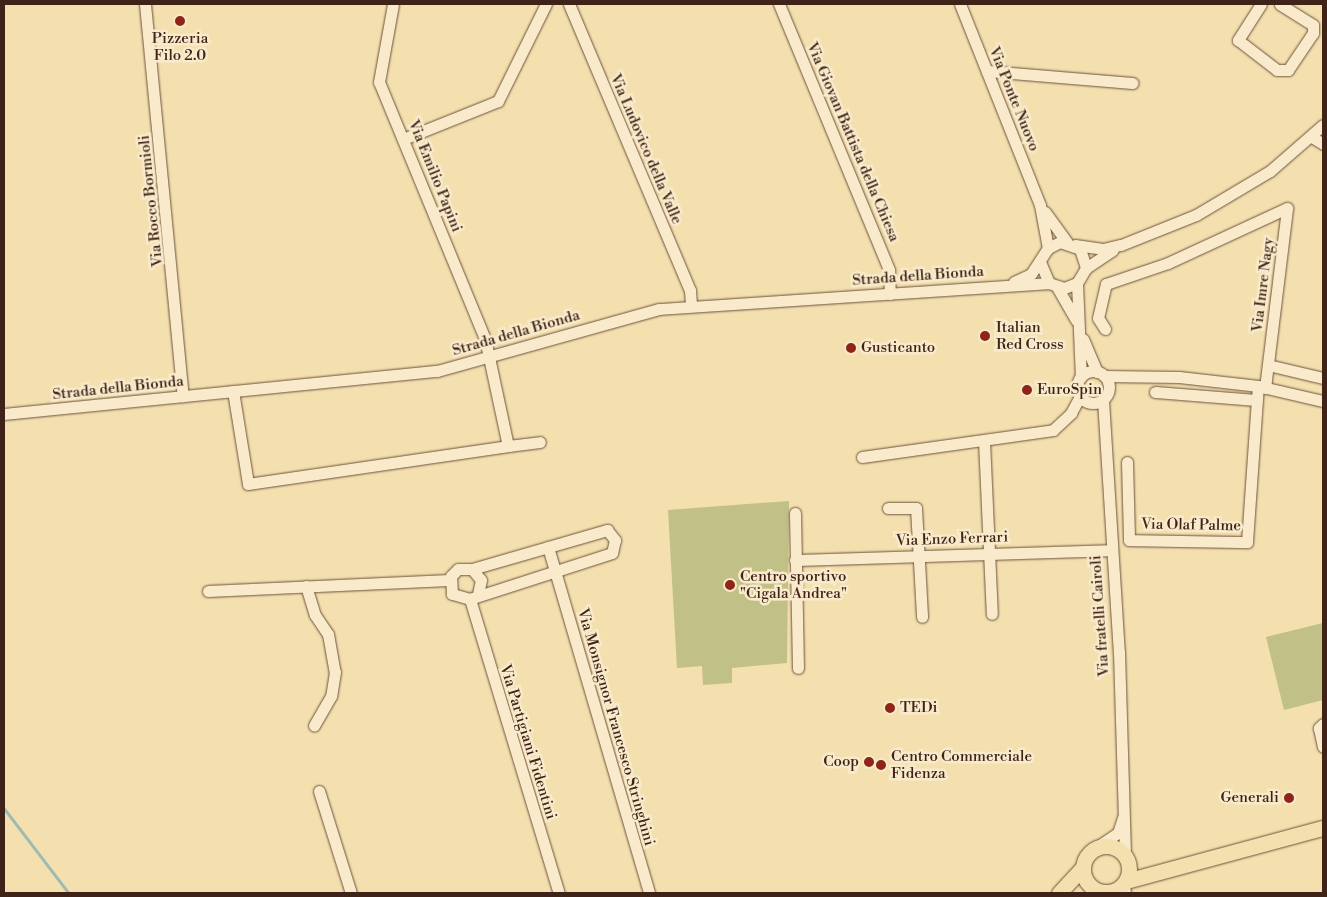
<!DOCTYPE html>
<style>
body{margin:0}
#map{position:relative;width:1327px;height:897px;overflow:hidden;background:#f4dfae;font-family:"Libre Bodoni",serif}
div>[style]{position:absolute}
.green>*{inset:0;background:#c0c087}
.stream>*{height:2.5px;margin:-1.25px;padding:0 1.25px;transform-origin:1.25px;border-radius:1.25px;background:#9dbbb2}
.roads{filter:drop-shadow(0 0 1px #6c523e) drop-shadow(0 0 1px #6c523e)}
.minor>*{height:11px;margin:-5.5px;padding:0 5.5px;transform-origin:5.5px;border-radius:5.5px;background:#f8eaca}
.minor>.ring{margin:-5.5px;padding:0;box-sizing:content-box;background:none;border:11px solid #f8eaca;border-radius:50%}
.major>*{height:15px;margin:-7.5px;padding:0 7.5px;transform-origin:7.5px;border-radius:7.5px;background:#f4dfae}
.major>.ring{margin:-7.5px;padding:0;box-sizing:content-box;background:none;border:15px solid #f4dfae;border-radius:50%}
.dots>*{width:14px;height:14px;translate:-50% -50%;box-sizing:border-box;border:2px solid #f8eaca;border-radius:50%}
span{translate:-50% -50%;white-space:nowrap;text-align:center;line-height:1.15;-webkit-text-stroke:5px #f8eaca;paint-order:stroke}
.poi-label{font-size:15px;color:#3f2319}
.left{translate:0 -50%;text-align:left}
.right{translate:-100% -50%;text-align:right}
.street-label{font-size:15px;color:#3f2319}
.frame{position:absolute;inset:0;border:5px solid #3f2319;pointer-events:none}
</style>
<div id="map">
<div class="green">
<div style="clip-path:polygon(789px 501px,787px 663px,732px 668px,732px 683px,703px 685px,702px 666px,677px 668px,668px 510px)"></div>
<div style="clip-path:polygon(1323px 623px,1323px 700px,1284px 710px,1266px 637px)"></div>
</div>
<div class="stream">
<div style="left:4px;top:808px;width:107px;rotate:52.6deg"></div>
</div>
<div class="roads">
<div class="minor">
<div style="left:145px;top:4px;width:394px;rotate:84.5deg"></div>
<div style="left:569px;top:4px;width:311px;rotate:67.1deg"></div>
<div style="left:690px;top:290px;width:16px;rotate:86deg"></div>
<div style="left:779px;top:4px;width:288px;rotate:67.5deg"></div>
<div style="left:889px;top:270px;width:24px;rotate:88deg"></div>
<div style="left:960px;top:4px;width:216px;rotate:68.3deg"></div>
<div style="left:1040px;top:205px;width:44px;rotate:79.5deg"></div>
<div style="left:1261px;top:4px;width:43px;rotate:122.6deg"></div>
<div style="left:1238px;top:40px;width:49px;rotate:37.6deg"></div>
<div style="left:1277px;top:70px;width:11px"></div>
<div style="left:1288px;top:70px;width:45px;rotate:-56deg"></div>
<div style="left:1313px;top:33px;width:8px;rotate:-90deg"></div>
<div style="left:1313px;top:25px;width:39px;rotate:-148deg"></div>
<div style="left:987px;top:71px;width:146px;rotate:4.7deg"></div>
<div style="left:1312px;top:137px;width:13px;rotate:32deg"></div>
<div style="left:403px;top:139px;width:102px;rotate:-21.8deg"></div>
<div style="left:498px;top:101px;width:108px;rotate:-63.7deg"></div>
<div style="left:1045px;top:212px;width:37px;rotate:54deg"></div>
<div style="left:1075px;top:245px;width:28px;rotate:8deg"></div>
<div style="left:1103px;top:249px;width:18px;rotate:-13deg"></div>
<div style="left:1121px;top:245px;width:81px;rotate:-21.8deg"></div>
<div style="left:1196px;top:215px;width:86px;rotate:-30.7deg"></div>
<div style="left:1270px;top:171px;width:70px;rotate:-41deg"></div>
<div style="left:1086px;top:268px;width:32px;rotate:-34deg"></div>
<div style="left:1014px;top:282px;width:19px;rotate:-25deg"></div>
<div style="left:1031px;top:274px;width:31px;rotate:-57deg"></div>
<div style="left:1048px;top:248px;width:13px;rotate:-27deg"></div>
<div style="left:1060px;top:242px;width:21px;rotate:19deg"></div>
<div style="left:1080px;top:249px;width:20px;rotate:72deg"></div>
<div style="left:1086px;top:268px;width:17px;rotate:121deg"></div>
<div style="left:1077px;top:283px;width:14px;rotate:159deg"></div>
<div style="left:1064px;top:288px;width:16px;rotate:-162deg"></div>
<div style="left:1049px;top:283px;width:23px;rotate:-113deg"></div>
<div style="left:1077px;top:283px;width:94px;rotate:87.6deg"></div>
<div style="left:1057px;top:287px;width:38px;rotate:60deg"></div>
<div style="left:1105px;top:329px;width:13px;rotate:-122deg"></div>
<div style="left:1098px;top:318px;width:35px;rotate:-77deg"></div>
<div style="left:1106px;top:284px;width:65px;rotate:-18.7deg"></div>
<div style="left:1168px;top:263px;width:131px;rotate:-24.8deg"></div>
<div style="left:1083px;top:339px;width:36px;rotate:67deg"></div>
<div style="left:1268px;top:365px;width:57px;rotate:13.3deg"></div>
<div class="ring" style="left:1077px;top:371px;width:21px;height:21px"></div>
<div style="left:1104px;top:376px;width:75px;rotate:0.8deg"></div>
<div style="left:1179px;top:377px;width:80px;rotate:6.5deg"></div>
<div style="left:1258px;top:386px;width:67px;rotate:13deg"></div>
<div style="left:1265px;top:388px;width:181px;rotate:-83deg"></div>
<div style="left:233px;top:391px;width:94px;rotate:80.8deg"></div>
<div style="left:248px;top:484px;width:263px;rotate:-8.3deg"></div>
<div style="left:508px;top:446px;width:109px;rotate:-102.1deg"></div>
<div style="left:485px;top:339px;width:278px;rotate:-112.4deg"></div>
<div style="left:379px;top:82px;width:79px;rotate:-79.8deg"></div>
<div style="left:1155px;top:392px;width:102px;rotate:4.5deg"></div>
<div style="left:1103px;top:400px;width:253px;rotate:86.4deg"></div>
<div style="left:1119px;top:652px;width:205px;rotate:88.3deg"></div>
<div style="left:4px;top:414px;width:435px;rotate:-5.7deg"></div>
<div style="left:437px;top:371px;width:230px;rotate:-15.6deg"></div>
<div style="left:659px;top:309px;width:391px;rotate:-3.8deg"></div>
<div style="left:984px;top:441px;width:173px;rotate:87.4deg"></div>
<div style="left:508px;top:446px;width:32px;rotate:-7deg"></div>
<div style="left:862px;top:457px;width:193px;rotate:-8deg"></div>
<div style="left:1053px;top:430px;width:25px;rotate:-43deg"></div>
<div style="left:1071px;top:413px;width:19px;rotate:-62deg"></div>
<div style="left:1127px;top:462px;width:78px;rotate:88.5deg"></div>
<div style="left:1129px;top:540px;width:118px;rotate:1deg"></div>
<div style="left:1247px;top:542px;width:156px;rotate:-86deg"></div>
<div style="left:888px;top:508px;width:28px"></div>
<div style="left:916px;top:508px;width:109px;rotate:86.8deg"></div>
<div style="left:795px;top:513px;width:155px;rotate:88.9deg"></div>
<div style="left:548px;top:547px;width:360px;rotate:73.7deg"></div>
<div style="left:795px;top:560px;width:316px;rotate:-1.8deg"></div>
<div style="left:472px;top:569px;width:141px;rotate:-16.1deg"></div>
<div style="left:607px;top:530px;width:13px;rotate:51deg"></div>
<div style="left:615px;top:540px;width:13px;rotate:103deg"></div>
<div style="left:612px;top:553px;width:149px;rotate:162.1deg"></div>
<div style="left:470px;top:599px;width:19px;rotate:-164deg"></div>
<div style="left:452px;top:594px;width:18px;rotate:-93deg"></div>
<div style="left:451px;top:576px;width:10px;rotate:-45deg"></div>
<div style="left:458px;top:569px;width:14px"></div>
<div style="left:472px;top:569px;width:14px;rotate:51deg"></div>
<div style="left:481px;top:580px;width:14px;rotate:102deg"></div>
<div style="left:306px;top:586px;width:30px;rotate:73deg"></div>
<div style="left:315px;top:615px;width:23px;rotate:56deg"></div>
<div style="left:328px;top:634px;width:39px;rotate:80deg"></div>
<div style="left:335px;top:672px;width:24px;rotate:99deg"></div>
<div style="left:331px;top:696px;width:34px;rotate:120deg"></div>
<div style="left:208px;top:591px;width:241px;rotate:-2.6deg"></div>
<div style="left:470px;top:599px;width:307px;rotate:73.2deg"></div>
<div style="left:1323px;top:724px;width:6px;rotate:135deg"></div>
<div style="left:1319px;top:728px;width:19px;rotate:78deg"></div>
<div style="left:319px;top:791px;width:107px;rotate:72.6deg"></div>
<div style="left:1094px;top:849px;width:29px;rotate:-34deg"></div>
<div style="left:1118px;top:833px;width:16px;rotate:-72deg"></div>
<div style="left:1124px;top:884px;width:9px;rotate:84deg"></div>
<div style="left:1101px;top:892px;width:1px;rotate:45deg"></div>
</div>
<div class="major">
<div class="ring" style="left:1083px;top:846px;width:31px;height:31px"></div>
<div style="left:1126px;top:881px;width:204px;rotate:-15.1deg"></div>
<div style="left:1059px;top:893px;width:35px;rotate:-47deg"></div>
</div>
</div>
<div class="dots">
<div style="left:180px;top:21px;background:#8f2418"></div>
<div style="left:985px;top:336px;background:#8f2418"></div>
<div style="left:851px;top:348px;background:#8f2418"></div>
<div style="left:1027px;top:390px;background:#8f2418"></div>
<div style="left:730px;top:585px;background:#8f2418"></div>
<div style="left:890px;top:708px;background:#8f2418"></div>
<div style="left:869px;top:762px;background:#8f2418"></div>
<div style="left:881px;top:765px;background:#8f2418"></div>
<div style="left:1289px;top:798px;background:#8f2418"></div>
</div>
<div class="poi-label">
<span style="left:180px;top:47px">Pizzeria<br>Filo 2.0</span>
<span class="left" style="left:996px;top:336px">Italian<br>Red Cross</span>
<span class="left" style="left:861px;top:348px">Gusticanto</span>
<span class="left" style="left:1037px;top:390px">EuroSpin</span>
<span class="left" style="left:740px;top:585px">Centro sportivo<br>"Cigala Andrea"</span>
<span class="left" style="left:900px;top:708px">TEDi</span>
<span class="left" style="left:891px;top:765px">Centro Commerciale<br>Fidenza</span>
<span class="right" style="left:859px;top:762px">Coop</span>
<span class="right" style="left:1279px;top:798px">Generali</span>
</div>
<div class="street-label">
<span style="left:1014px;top:99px;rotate:68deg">Via Ponte Nuovo</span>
<span style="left:853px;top:142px;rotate:67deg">Via Giovan Battista della Chiesa</span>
<span style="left:646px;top:149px;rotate:67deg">Via Ludovico della Valle</span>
<span style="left:435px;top:176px;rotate:68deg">Via Emilio Papini</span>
<span style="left:151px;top:201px;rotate:-96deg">Via Rocco Bormioli</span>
<span style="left:918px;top:276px;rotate:-4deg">Strada della Bionda</span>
<span style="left:1263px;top:285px;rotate:-83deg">Via Imre Nagy</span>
<span style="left:516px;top:333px;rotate:-16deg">Strada della Bionda</span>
<span style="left:118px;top:388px;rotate:-6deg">Strada della Bionda</span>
<span style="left:1191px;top:525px;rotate:1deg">Via Olaf Palme</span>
<span style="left:952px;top:539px;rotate:-2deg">Via Enzo Ferrari</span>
<span style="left:1100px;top:616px;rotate:-94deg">Via fratelli Cairoli</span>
<span style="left:616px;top:727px;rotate:74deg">Via Monsignor Francesco Stringhini</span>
<span style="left:528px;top:742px;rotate:73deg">Via Partigiani Fidentini</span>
</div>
<div class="frame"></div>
</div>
